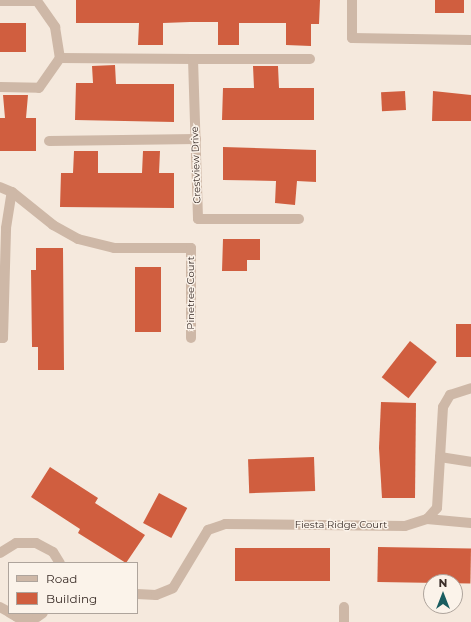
<!DOCTYPE html>
<style>
body{margin:0}
#map{position:relative;width:471px;height:622px;overflow:hidden;background:#f5e9dd;font-family:Montserrat,sans-serif}
div>[style]{position:absolute}
.building>*{inset:0;background:#d05e3f;transform-origin:0 0}
.minor>*{height:10px;margin:-5px;padding:0 5px;transform-origin:5px;border-radius:5px;background:#ceb8a7}
span{translate:-50% -50%;white-space:nowrap;text-align:center;line-height:1.15;-webkit-text-stroke:3px #fbf3ea;paint-order:stroke}
.street-label{font-size:10px;color:#3a2d28}
.legend{position:absolute;left:8px;top:562px;width:130px;height:52px;box-sizing:border-box;background:#fbf3ea;border:1px solid #aea49c;margin:0;padding:5px 7px;list-style:none;font-size:12px;color:#3a2d28}
.legend li{display:flex;align-items:center;gap:8px;height:20px}
.legend b{width:20px;border:1px solid #aea49c}
.north{position:absolute;left:423px;top:574px;width:40px;height:40px;box-sizing:border-box;background:#fbf3ea;border:1px solid #aea49c;border-radius:50%;rotate:0deg;font-size:11px;font-weight:700;line-height:16px;text-align:center;color:#3a2d28}
.north::after{content:'';display:block;margin:auto;width:14px;height:18px;background:#1a5d60;clip-path:polygon(50% 0,100% 100%,50% 72%,0 100%)}
</style>
<div id="map">
<div class="building">
<div style="clip-path:polygon(76px 0,320px 0,319px 24px,311px 24px,311px 46px,286px 45px,286px 23px,239px 23px,239px 45px,218px 45px,218px 22px,190px 22px,163px 23px,163px 45px,138px 45px,139px 23px,76px 23px)"></div>
<div style="left:435px;top:0;width:29px;height:13px"></div>
<div style="left:0;top:23px;width:26px;height:29px"></div>
<div style="clip-path:polygon(115px 65px,116px 84px,174px 84px,174px 122px,75px 120px,76px 83px,93px 83px,92px 66px)"></div>
<div style="clip-path:polygon(253px 66px,278px 66px,279px 88px,314px 88px,314px 120px,222px 120px,223px 88px,254px 88px)"></div>
<div style="left:405px;top:91px;width:19px;height:24px;rotate:87deg"></div>
<div style="clip-path:polygon(433px 91px,471px 95px,471px 121px,432px 121px)"></div>
<div style="clip-path:polygon(3px 95px,28px 95px,26px 118px,36px 118px,36px 151px,0 151px,0 118px,5px 118px)"></div>
<div style="clip-path:polygon(223px 147px,316px 150px,316px 182px,297px 181px,295px 205px,275px 203px,276px 181px,223px 180px)"></div>
<div style="clip-path:polygon(74px 151px,98px 151px,98px 173px,142px 173px,143px 151px,160px 151px,159px 173px,174px 173px,174px 208px,60px 207px,61px 173px,73px 173px)"></div>
<div style="clip-path:polygon(223px 239px,260px 239px,260px 260px,247px 260px,247px 271px,222px 271px)"></div>
<div style="clip-path:polygon(36px 248px,63px 248px,64px 370px,38px 370px,38px 347px,32px 347px,31px 270px,36px 270px)"></div>
<div style="left:135px;top:267px;width:26px;height:65px"></div>
<div style="left:456px;top:324px;width:15px;height:33px"></div>
<div style="left:410px;top:341px;width:34px;height:46px;rotate:38deg"></div>
<div style="clip-path:polygon(381px 402px,416px 403px,415px 498px,382px 498px,379px 448px)"></div>
<div style="left:314px;top:457px;width:34px;height:66px;rotate:88deg"></div>
<div style="clip-path:polygon(50px 467px,98px 498px,95px 503px,145px 535px,126px 563px,78px 533px,80px 529px,31px 497px)"></div>
<div style="left:159px;top:493px;width:32px;height:34px;rotate:28deg"></div>
<div style="left:378px;top:547px;width:93px;height:35px;rotate:1deg"></div>
<div style="left:235px;top:548px;width:95px;height:33px"></div>
</div>
<div class="minor">
<div style="left:352px;top:0;width:38px;rotate:90deg"></div>
<div style="left:352px;top:38px;width:119px;rotate:1deg"></div>
<div style="left:0;top:1px;width:37px"></div>
<div style="left:37px;top:1px;width:32px;rotate:55deg"></div>
<div style="left:55px;top:27px;width:31px;rotate:81deg"></div>
<div style="left:60px;top:58px;width:133px;rotate:0.4deg"></div>
<div style="left:193px;top:59px;width:160px;rotate:88.2deg"></div>
<div style="left:198px;top:219px;width:101px"></div>
<div style="left:193px;top:59px;width:117px"></div>
<div style="left:0;top:87px;width:39px;rotate:1deg"></div>
<div style="left:39px;top:88px;width:37px;rotate:-55deg"></div>
<div style="left:49px;top:141px;width:147px;rotate:-0.8deg"></div>
<div style="left:0;top:187px;width:13px;rotate:23deg"></div>
<div style="left:12px;top:192px;width:53px;rotate:38.8deg"></div>
<div style="left:53px;top:225px;width:29px;rotate:29deg"></div>
<div style="left:78px;top:239px;width:37px;rotate:14deg"></div>
<div style="left:114px;top:248px;width:77px"></div>
<div style="left:191px;top:248px;width:90px;rotate:90deg"></div>
<div style="left:0;top:338px;width:3px"></div>
<div style="left:3px;top:338px;width:110px;rotate:-88.4deg"></div>
<div style="left:6px;top:228px;width:36px;rotate:-81deg"></div>
<div style="left:440px;top:457px;width:31px;rotate:9deg"></div>
<div style="left:427px;top:519px;width:44px;rotate:5.2deg"></div>
<div style="left:0;top:553px;width:19px;rotate:-32deg"></div>
<div style="left:16px;top:543px;width:20px"></div>
<div style="left:36px;top:543px;width:19px;rotate:28deg"></div>
<div style="left:53px;top:552px;width:13px;rotate:58deg"></div>
<div style="left:137px;top:594px;width:19px;rotate:3deg"></div>
<div style="left:156px;top:595px;width:18px;rotate:-22deg"></div>
<div style="left:173px;top:588px;width:68px;rotate:-58.9deg"></div>
<div style="left:208px;top:530px;width:18px;rotate:-19deg"></div>
<div style="left:225px;top:524px;width:180px;rotate:0.6deg"></div>
<div style="left:405px;top:526px;width:23px;rotate:-18deg"></div>
<div style="left:427px;top:519px;width:15px;rotate:-48deg"></div>
<div style="left:437px;top:508px;width:101px;rotate:-86.6deg"></div>
<div style="left:443px;top:407px;width:14px;rotate:-60deg"></div>
<div style="left:450px;top:395px;width:22px;rotate:-18deg"></div>
<div style="left:0;top:607px;width:10px;rotate:29deg"></div>
<div style="left:10px;top:613px;width:8px;rotate:30deg"></div>
<div style="left:17px;top:617px;width:20px"></div>
<div style="left:37px;top:617px;width:7px;rotate:-34deg"></div>
<div style="left:344px;top:622px;width:15px;rotate:-90deg"></div>
</div>
<div class="street-label">
<span style="left:196px;top:165px;rotate:-92deg">Crestview Drive</span>
<span style="left:191px;top:293px;rotate:-90deg">Pinetree Court</span>
<span style="left:341px;top:525px">Fiesta Ridge Court</span>
</div>
<ul class="legend">
<li><b style="height:5px;background:#ceb8a7"></b>Road</li>
<li><b style="height:11px;background:#d05e3f"></b>Building</li>
</ul>
<div class="north">N</div>
</div>
